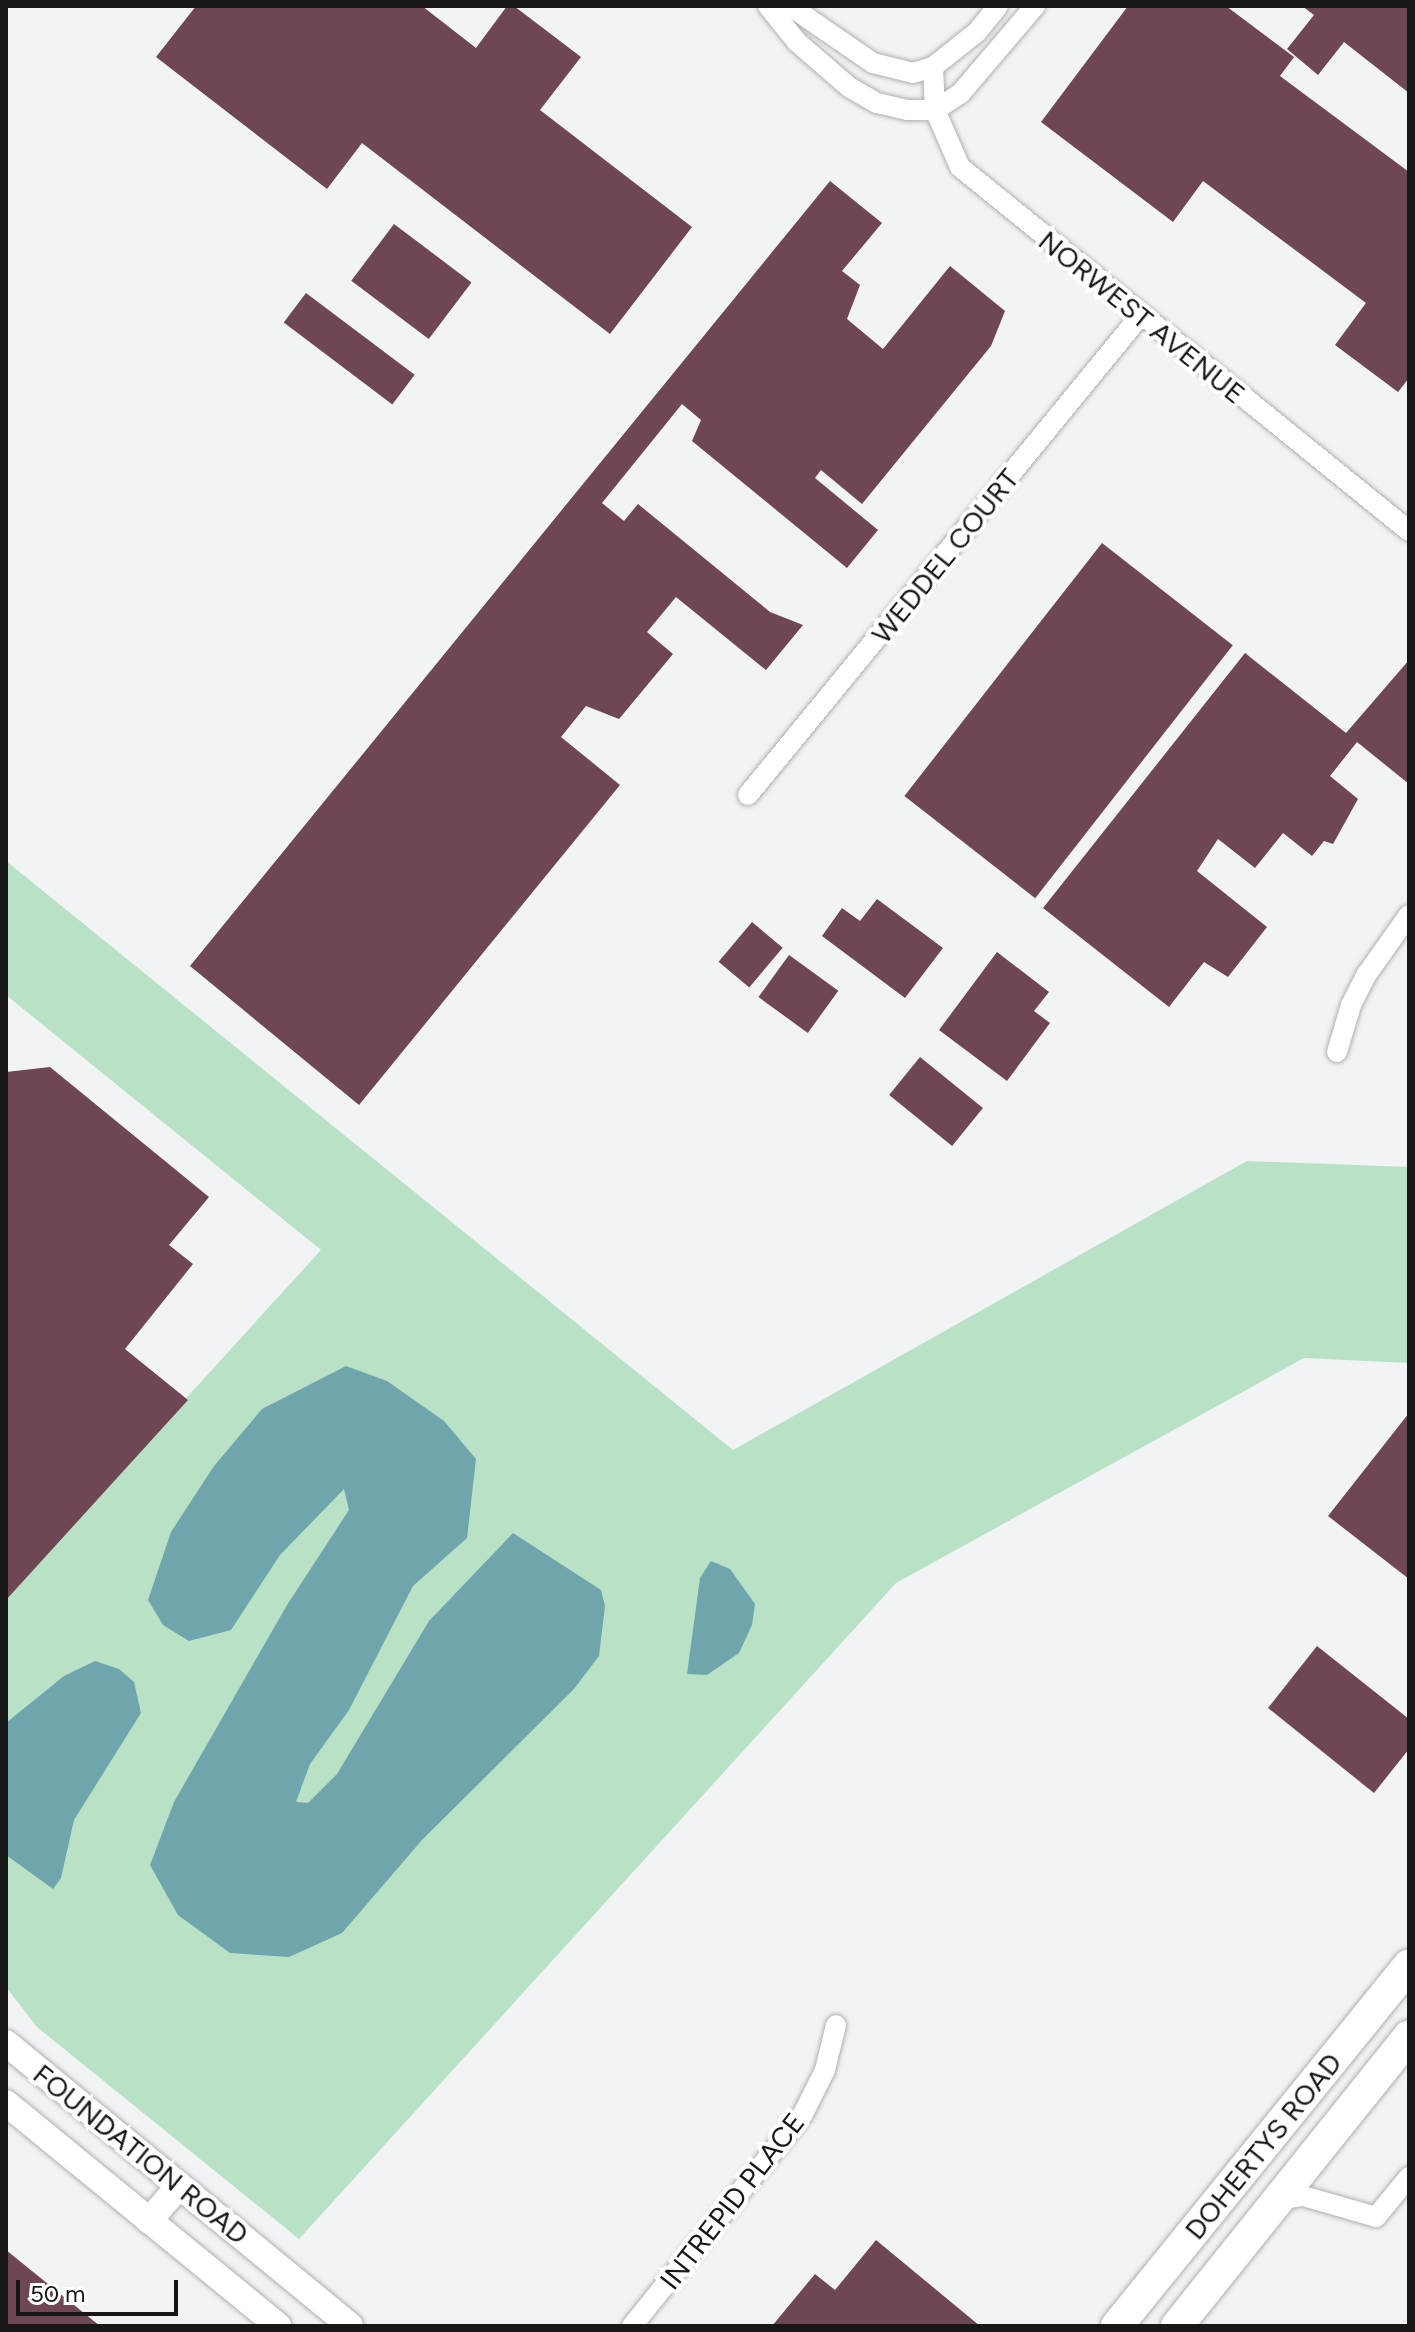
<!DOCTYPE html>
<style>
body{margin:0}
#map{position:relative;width:1415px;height:2332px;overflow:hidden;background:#f2f3f5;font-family:Figtree,sans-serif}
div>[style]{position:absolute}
.green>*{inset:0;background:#b8e1c5}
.water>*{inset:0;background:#6fa5ad}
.building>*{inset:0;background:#6f4754;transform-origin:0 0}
.roads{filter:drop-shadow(0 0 2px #afb0b2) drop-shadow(0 0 2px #afb0b2)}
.minor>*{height:20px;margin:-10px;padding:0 10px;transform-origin:10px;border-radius:10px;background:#fff}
.tertiary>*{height:26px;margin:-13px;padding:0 13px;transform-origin:13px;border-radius:13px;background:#fff}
.primary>*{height:32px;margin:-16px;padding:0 16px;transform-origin:16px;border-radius:16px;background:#fff}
span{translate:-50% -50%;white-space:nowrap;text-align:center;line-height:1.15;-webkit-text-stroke:8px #fff;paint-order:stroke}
.street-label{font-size:28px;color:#171718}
.frame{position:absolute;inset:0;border:8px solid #171718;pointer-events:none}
.scale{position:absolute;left:16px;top:2280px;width:162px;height:36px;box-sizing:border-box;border:4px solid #171718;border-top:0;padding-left:10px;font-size:24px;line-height:28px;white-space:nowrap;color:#171718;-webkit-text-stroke:6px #fff;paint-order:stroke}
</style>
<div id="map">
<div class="green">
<div style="clip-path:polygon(6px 861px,733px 1450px,1247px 1161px,1409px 1167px,1409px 1363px,1304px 1358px,896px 1583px,299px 2239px,37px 2027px,6px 1987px,6px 1596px,321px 1250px,6px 995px)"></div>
</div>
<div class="water">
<div style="clip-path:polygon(346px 1366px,387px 1381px,444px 1421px,476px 1459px,467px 1538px,413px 1586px,349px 1710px,310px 1764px,296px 1802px,308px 1803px,337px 1774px,429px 1621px,513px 1533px,601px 1590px,605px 1606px,599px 1656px,574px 1689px,422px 1840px,342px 1933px,289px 1957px,230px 1953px,178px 1915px,150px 1865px,174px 1802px,287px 1605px,349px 1510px,344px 1489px,280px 1555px,231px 1630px,189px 1641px,163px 1625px,148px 1600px,171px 1532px,214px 1466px,262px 1409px)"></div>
<div style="clip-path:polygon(711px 1561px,730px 1569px,755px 1604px,752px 1625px,739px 1653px,707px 1675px,687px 1674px,700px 1578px)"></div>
<div style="clip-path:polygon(95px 1661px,119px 1669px,134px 1682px,141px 1713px,74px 1820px,61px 1878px,53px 1889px,6px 1855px,6px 1723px,64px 1676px)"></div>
</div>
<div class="building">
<div style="clip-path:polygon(196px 6px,422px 6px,476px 48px,507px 6px,514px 6px,581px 57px,540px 110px,692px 227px,610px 334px,362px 143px,327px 189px,156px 57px)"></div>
<div style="clip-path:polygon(1128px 6px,1226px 6px,1294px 57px,1280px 76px,1409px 172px,1409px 378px,1398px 392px,1335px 345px,1366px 303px,1203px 181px,1173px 222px,1041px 122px)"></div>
<div style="clip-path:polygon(1302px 6px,1409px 6px,1409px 93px,1344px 42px,1318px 75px,1287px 49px,1314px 15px)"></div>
<div style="clip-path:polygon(830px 181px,882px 223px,842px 271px,860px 285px,847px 319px,883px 349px,950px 266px,1005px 311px,991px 346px,862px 504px,821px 470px,815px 478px,878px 530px,847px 568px,692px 441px,701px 420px,682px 404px,602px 503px,624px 521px,638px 504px,770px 612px,803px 625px,766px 670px,676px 597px,647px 632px,673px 654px,619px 719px,586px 706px,561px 737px,620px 785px,359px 1105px,190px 966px)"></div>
<div style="left:394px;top:224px;width:97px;height:71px;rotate:37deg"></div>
<div style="left:306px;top:293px;width:136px;height:37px;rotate:37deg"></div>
<div style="left:1102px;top:543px;width:166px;height:321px;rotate:38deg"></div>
<div style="clip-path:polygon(1245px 653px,1346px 733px,1409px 660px,1409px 784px,1357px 742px,1330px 776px,1358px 799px,1333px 844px,1324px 841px,1312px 856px,1283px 833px,1255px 868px,1218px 839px,1197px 871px,1267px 927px,1228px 977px,1204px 962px,1169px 1007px,1043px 908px)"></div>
<div style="clip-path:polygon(877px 899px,943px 948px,905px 998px,822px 936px,842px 908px,860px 921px)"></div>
<div style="left:752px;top:922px;width:40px;height:52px;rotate:40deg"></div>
<div style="clip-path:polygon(997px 952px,1049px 992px,1034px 1011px,1050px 1023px,1007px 1081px,939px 1030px)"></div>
<div style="left:789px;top:955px;width:61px;height:52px;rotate:36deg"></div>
<div style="left:920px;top:1057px;width:81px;height:49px;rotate:39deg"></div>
<div style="clip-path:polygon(50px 1067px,209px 1197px,169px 1245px,193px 1264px,125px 1349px,188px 1400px,6px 1600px,6px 1072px)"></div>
<div style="clip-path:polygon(1409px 1413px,1409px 1579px,1328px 1516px)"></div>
<div style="clip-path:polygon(1317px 1646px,1409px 1719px,1409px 1749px,1374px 1793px,1268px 1708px)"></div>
<div style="clip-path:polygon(876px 2240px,980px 2326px,772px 2326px,815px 2274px,835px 2290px)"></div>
<div style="clip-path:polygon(6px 2250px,100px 2326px,6px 2326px)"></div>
</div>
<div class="roads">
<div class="minor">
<div style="left:768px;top:6px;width:46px;rotate:51.1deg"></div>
<div style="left:797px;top:42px;width:69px;rotate:40.9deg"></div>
<div style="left:849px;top:87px;width:32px;rotate:30deg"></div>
<div style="left:877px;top:103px;width:31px;rotate:13deg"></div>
<div style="left:907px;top:110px;width:28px"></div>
<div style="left:935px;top:110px;width:30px;rotate:-33deg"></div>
<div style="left:960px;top:94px;width:116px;rotate:-49.6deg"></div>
<div style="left:790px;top:6px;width:101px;rotate:34.5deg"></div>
<div style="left:873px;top:63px;width:41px;rotate:14deg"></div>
<div style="left:913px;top:73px;width:21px;rotate:-17deg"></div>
<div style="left:933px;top:67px;width:56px;rotate:-38.5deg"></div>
<div style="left:977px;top:32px;width:33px;rotate:-51deg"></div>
<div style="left:933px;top:67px;width:43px;rotate:87.3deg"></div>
<div style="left:935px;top:110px;width:62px;rotate:66.3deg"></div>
<div style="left:960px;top:167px;width:578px;rotate:39.03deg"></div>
<div style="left:748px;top:795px;width:619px;rotate:-50.7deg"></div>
<div style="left:1337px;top:1052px;width:49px;rotate:-73.4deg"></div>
<div style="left:1351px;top:1005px;width:35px;rotate:-63deg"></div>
<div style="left:1367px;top:974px;width:72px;rotate:-54.6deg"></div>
<div style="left:1277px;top:2200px;width:26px;rotate:-9deg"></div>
<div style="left:1303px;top:2196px;width:76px;rotate:16deg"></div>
<div style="left:1376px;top:2217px;width:52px;rotate:-50.5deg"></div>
<div style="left:632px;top:2326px;width:272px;rotate:-51.1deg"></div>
<div style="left:803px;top:2114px;width:49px;rotate:-63.4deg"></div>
<div style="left:825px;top:2070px;width:46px;rotate:-76.3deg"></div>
</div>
<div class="tertiary">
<div style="left:6px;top:2043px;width:445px;rotate:39.4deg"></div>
<div style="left:6px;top:2103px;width:352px;rotate:39.3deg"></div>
<div style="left:149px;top:2221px;width:46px;rotate:-49.4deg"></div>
</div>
<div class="primary">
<div style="left:1117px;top:2326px;width:464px;rotate:-51deg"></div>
<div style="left:1177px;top:2326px;width:371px;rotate:-51.3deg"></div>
</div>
</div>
<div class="street-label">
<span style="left:1142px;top:317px;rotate:39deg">NORWEST AVENUE</span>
<span style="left:945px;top:556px;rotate:-51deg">WEDDEL COURT</span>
<span style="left:1263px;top:2146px;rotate:-51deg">DOHERTYS ROAD</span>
<span style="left:141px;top:2154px;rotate:39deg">FOUNDATION ROAD</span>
<span style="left:732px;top:2201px;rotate:-52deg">INTREPID PLACE</span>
</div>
<div class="frame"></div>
<div class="scale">50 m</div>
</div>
